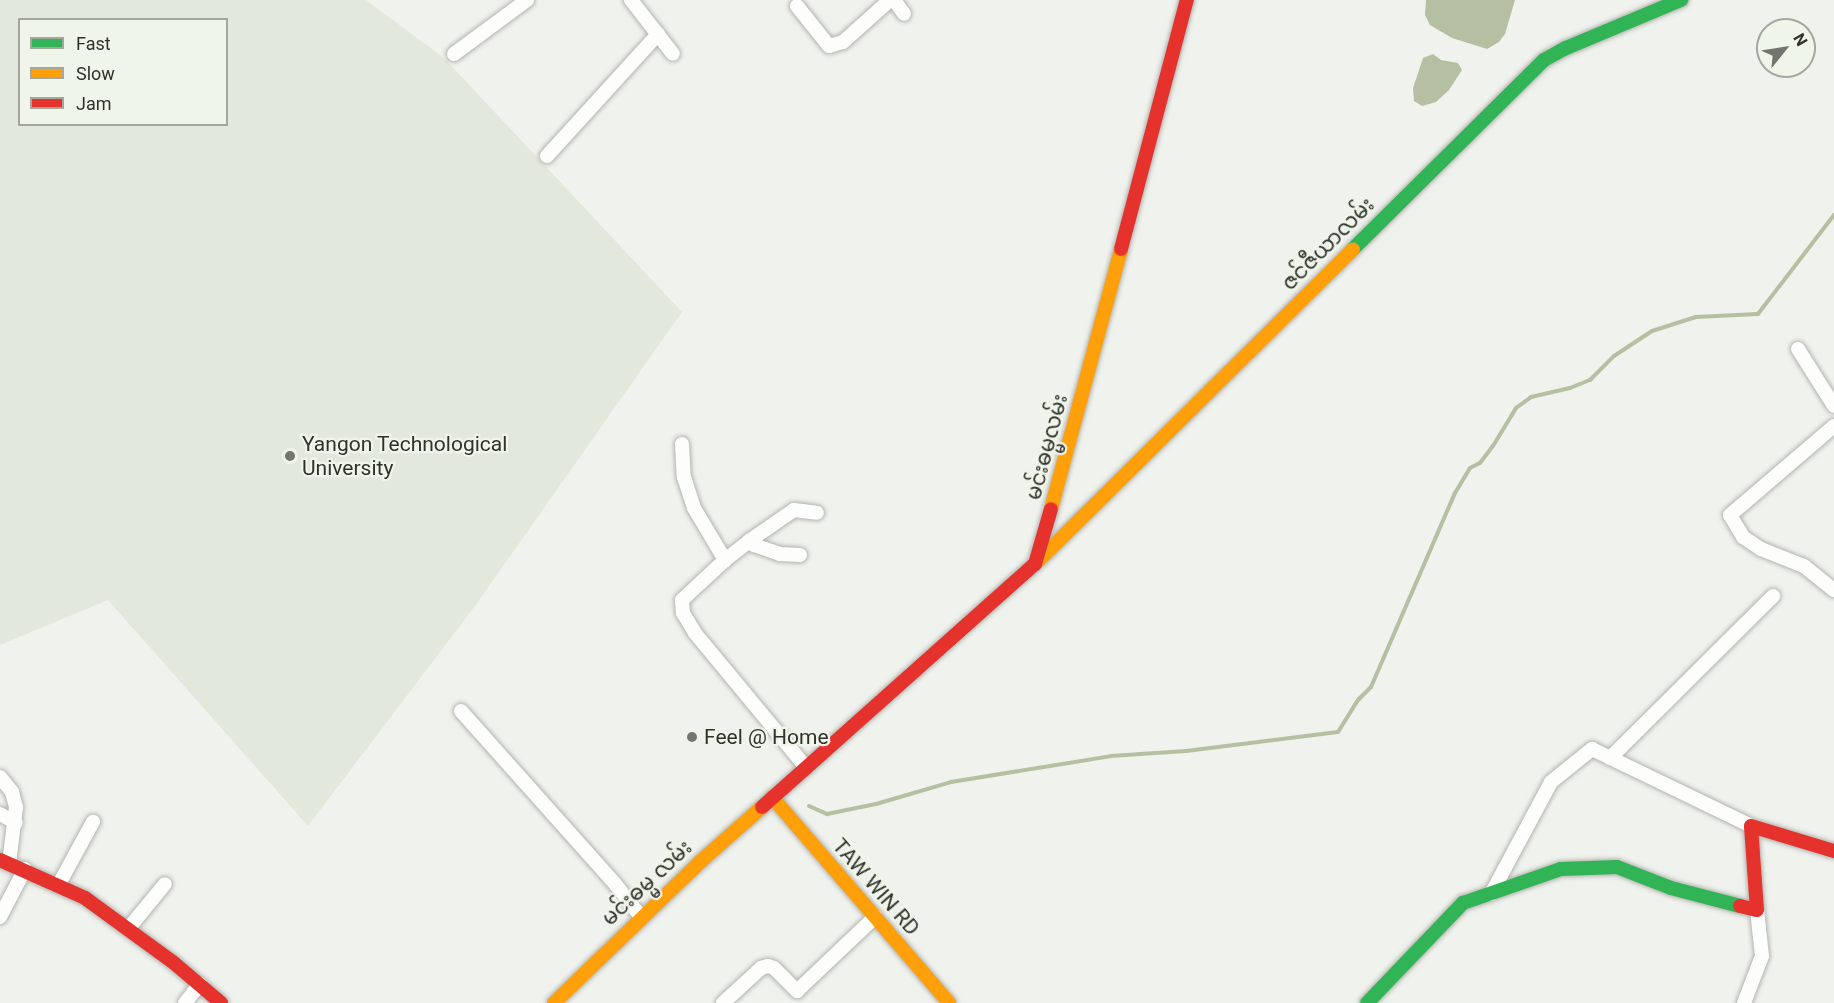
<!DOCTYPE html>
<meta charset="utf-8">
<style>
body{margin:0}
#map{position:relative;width:1834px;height:1003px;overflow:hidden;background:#f0f2ed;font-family:Roboto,"Noto Sans Myanmar",sans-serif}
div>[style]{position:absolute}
.built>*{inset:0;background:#e3e8dd}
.water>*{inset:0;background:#b4c0a1}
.stream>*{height:4px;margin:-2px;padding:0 2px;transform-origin:2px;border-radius:2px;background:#b4c0a1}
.roads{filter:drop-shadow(0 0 2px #b3b4b0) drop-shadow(0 0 2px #b3b4b0)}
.street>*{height:14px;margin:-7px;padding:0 7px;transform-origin:7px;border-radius:7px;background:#fdfdfc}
.fast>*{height:14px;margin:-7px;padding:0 7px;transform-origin:7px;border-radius:7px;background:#30b455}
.slow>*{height:14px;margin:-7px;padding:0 7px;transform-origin:7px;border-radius:7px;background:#ff9f0a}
.jam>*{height:14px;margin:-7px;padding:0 7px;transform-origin:7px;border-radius:7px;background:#e5322d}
.dots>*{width:16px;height:16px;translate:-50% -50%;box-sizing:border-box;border:3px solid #f0f5ea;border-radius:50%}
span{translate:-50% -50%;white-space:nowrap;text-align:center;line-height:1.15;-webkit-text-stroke:4.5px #f0f5ea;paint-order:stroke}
.street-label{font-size:21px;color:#2f312c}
.poi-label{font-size:21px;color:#2f312c}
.left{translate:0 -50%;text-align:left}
.legend{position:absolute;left:18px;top:18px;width:210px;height:108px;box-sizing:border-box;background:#f0f5ea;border:2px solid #a3a79e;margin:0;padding:8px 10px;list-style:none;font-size:18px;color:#2f312c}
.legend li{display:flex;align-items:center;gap:12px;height:30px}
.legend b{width:30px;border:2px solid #a3a79e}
.north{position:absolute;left:1756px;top:18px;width:60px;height:60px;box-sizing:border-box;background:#f0f5ea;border:2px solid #a3a79e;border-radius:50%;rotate:60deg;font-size:16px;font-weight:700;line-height:24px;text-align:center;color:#2f312c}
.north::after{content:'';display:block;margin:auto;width:21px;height:27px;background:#737570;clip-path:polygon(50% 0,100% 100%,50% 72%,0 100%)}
</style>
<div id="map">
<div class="built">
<div style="clip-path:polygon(evenodd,0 0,366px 0,444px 58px,682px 312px,475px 606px,308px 826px,108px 600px,0 645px,0 0,20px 20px,226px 20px,226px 124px,20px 124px,20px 20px)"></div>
</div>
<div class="water">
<div style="clip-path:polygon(1426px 0,1515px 0,1505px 34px,1499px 42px,1487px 49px,1452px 38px,1430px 25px,1425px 15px)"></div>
<div style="clip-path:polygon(1433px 54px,1441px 60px,1458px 63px,1462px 70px,1449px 90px,1436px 102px,1422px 106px,1414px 101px,1413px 88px,1423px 58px)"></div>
</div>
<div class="stream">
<div style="left:809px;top:806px;width:20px;rotate:24deg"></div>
<div style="left:827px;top:814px;width:50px;rotate:-11.5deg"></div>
<div style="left:876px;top:804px;width:78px;rotate:-16.3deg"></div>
<div style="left:951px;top:782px;width:162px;rotate:-9.2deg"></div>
<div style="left:1111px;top:756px;width:75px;rotate:-3.8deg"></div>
<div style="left:1186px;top:751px;width:153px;rotate:-7.1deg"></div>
<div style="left:1338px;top:732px;width:39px;rotate:-58deg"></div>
<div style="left:1359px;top:699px;width:17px;rotate:-45deg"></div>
<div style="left:1371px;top:687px;width:211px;rotate:-66.6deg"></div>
<div style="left:1455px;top:493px;width:29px;rotate:-59deg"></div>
<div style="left:1470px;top:468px;width:11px;rotate:-27deg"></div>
<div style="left:1480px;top:463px;width:21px;rotate:-53deg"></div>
<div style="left:1493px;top:446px;width:44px;rotate:-58.8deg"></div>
<div style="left:1516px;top:408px;width:19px;rotate:-36deg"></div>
<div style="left:1531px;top:397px;width:40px;rotate:-13deg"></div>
<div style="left:1570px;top:388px;width:22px;rotate:-22deg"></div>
<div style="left:1590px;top:380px;width:34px;rotate:-45deg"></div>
<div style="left:1614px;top:356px;width:45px;rotate:-33.3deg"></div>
<div style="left:1652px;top:331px;width:46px;rotate:-17.7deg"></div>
<div style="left:1696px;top:317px;width:62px;rotate:-2.8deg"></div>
<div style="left:1758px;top:314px;width:125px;rotate:-52.5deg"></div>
</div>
<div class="roads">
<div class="street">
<div style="left:631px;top:0;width:68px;rotate:52.1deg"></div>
<div style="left:894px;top:0;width:17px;rotate:54deg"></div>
<div style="left:797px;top:6px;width:51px;rotate:51.3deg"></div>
<div style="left:829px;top:46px;width:15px;rotate:-16deg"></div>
<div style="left:843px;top:42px;width:63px;rotate:-41.8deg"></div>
<div style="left:454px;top:54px;width:91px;rotate:-36.5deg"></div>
<div style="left:547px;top:156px;width:165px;rotate:-47.7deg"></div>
<div style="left:1798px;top:349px;width:67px;rotate:57.7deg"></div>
<div style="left:1834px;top:426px;width:137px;rotate:139.4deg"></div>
<div style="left:1730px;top:515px;width:26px;rotate:59deg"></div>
<div style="left:1743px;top:537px;width:22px;rotate:34deg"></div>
<div style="left:1761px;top:549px;width:46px;rotate:21.6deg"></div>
<div style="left:1804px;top:566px;width:38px;rotate:39deg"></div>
<div style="left:682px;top:444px;width:33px;rotate:87deg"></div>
<div style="left:684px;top:477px;width:33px;rotate:72deg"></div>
<div style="left:694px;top:508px;width:61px;rotate:59.2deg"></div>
<div style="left:725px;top:560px;width:59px;rotate:137.1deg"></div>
<div style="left:682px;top:600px;width:13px;rotate:86deg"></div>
<div style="left:683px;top:613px;width:23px;rotate:59deg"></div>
<div style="left:695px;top:633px;width:174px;rotate:50.4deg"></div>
<div style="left:749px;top:541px;width:55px;rotate:-34.6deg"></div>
<div style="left:794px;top:510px;width:23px;rotate:7deg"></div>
<div style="left:725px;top:560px;width:31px;rotate:-38deg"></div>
<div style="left:749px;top:541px;width:6px;rotate:39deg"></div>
<div style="left:754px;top:545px;width:28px;rotate:19deg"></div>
<div style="left:780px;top:554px;width:20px;rotate:3deg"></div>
<div style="left:461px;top:711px;width:233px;rotate:48.3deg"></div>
<div style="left:616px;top:885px;width:41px;rotate:52deg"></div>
<div style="left:1610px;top:758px;width:230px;rotate:-44.8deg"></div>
<div style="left:0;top:777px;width:19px;rotate:51deg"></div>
<div style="left:12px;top:792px;width:16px;rotate:75deg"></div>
<div style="left:16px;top:807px;width:56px;rotate:97.1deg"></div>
<div style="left:0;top:814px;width:18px;rotate:29deg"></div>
<div style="left:59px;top:884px;width:71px;rotate:-61.3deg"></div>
<div style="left:1491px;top:894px;width:127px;rotate:-61.8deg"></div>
<div style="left:1551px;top:782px;width:53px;rotate:-38.8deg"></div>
<div style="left:1592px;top:749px;width:177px;rotate:25.8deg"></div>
<div style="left:0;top:917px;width:54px;rotate:-62.5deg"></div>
<div style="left:128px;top:929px;width:58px;rotate:-50.6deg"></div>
<div style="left:185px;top:1003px;width:24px;rotate:-52deg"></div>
<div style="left:723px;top:1003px;width:52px;rotate:-42.6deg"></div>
<div style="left:761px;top:968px;width:7px;rotate:-16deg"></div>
<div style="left:768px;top:966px;width:6px;rotate:18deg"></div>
<div style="left:774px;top:968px;width:33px;rotate:45deg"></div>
<div style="left:797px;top:991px;width:108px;rotate:-43.5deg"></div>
<div style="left:1744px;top:1003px;width:50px;rotate:-69deg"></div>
<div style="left:1762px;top:956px;width:46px;rotate:-96.2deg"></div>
</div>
<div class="fast">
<div style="left:1353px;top:249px;width:269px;rotate:-44.7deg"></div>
<div style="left:1544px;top:60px;width:25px;rotate:-29deg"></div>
<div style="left:1566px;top:48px;width:125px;rotate:-22.7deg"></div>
<div style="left:1367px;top:1003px;width:139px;rotate:-46.2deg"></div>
<div style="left:1463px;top:903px;width:104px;rotate:-19.1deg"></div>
<div style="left:1561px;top:869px;width:56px;rotate:-2deg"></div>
<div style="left:1617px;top:867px;width:58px;rotate:21.3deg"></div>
<div style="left:1671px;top:888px;width:71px;rotate:14.6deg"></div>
</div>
<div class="slow">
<div style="left:1051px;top:509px;width:269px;rotate:-74.9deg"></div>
<div style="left:1038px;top:561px;width:443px;rotate:-44.7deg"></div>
<div style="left:772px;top:797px;width:272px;rotate:49.3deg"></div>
<div style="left:554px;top:1003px;width:203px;rotate:-44deg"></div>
<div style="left:700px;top:862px;width:83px;rotate:-41.6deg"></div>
</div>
<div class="jam">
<div style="left:1121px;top:249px;width:258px;rotate:-75.2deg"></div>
<div style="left:762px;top:807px;width:365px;rotate:-41.7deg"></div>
<div style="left:1035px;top:564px;width:57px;rotate:-73.8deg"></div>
<div style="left:0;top:860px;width:93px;rotate:24.1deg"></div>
<div style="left:85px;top:898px;width:110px;rotate:36.1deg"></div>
<div style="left:174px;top:963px;width:62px;rotate:40.4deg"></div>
<div style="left:1740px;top:906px;width:17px;rotate:13deg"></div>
<div style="left:1757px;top:910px;width:84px;rotate:-94.1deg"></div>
<div style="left:1751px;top:826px;width:87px;rotate:16.8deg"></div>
</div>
</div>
<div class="dots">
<div style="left:290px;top:456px;background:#737570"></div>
<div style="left:692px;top:737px;background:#737570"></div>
</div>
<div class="street-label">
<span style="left:1328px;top:244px;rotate:-45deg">ဇင်ဇီယာလမ်း</span>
<span style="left:1047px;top:447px;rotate:-75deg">မင်းဓမ္မလမ်း</span>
<span style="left:647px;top:883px;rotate:-43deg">မင်းဓမ္မ လမ်း</span>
<span style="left:876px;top:887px;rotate:49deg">TAW WIN RD</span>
</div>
<div class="poi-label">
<span class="left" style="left:302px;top:456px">Yangon Technological<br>University</span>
<span class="left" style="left:704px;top:737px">Feel @ Home</span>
</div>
<ul class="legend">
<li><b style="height:8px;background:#30b455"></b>Fast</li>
<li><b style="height:8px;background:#ff9f0a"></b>Slow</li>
<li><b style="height:8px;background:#e5322d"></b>Jam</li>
</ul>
<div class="north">N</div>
</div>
